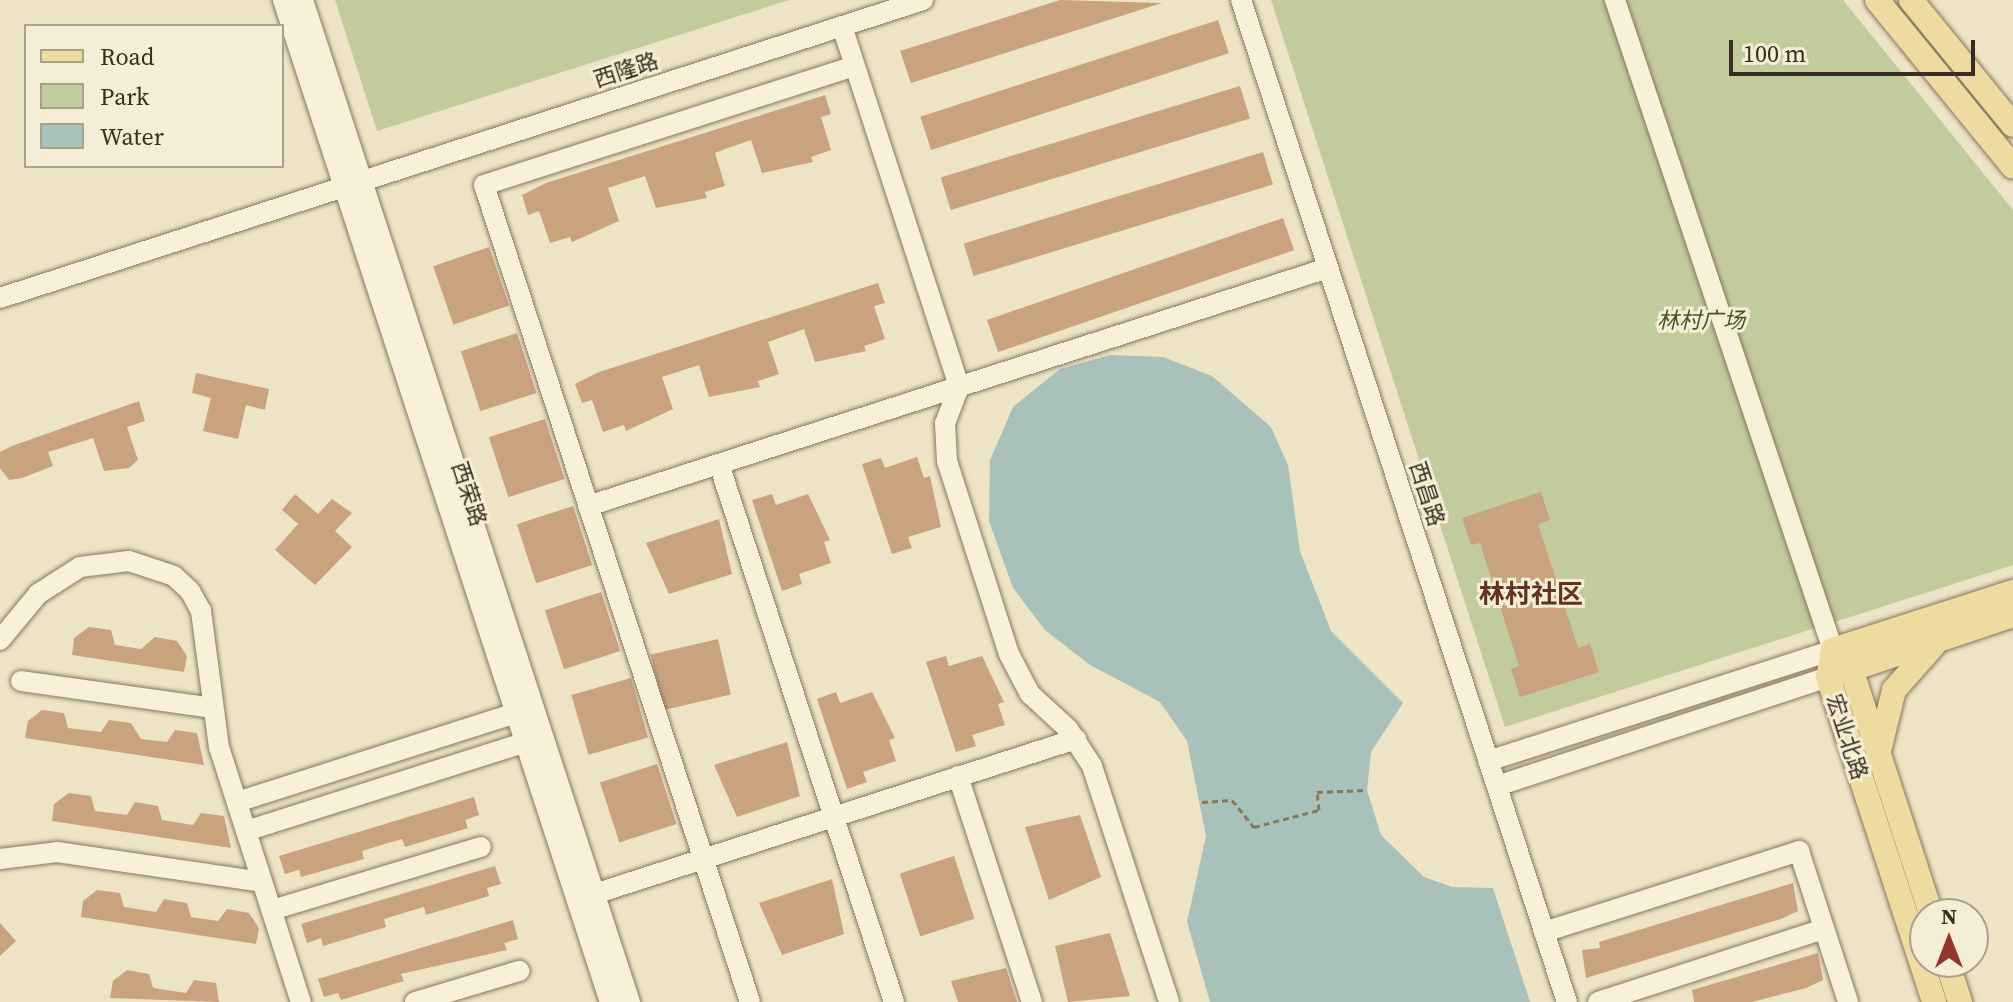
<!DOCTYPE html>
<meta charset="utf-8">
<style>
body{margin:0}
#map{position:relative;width:2013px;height:1002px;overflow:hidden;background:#ede4c6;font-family:"Source Serif 4","Noto Sans SC",serif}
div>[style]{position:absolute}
.green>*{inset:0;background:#c2cb9b}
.water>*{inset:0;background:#a8c1bb}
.building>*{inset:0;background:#c9a27e;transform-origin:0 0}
.path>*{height:3px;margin-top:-1.5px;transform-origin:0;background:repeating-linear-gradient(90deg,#88765d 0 6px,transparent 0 10px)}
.roads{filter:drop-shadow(0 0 2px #88765d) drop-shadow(0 0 2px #88765d)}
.minor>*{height:20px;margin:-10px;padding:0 10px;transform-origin:10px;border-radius:10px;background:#f8f1d9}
.major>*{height:24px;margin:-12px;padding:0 12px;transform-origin:12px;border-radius:12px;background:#eedba0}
span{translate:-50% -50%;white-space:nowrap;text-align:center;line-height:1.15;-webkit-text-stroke:6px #f4eed6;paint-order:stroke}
.street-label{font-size:22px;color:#382d20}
.park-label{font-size:22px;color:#465427;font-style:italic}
.quarter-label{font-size:26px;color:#633321;font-weight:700}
.legend{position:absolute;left:24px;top:24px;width:260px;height:144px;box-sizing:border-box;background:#f4eed6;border:2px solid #a9a18d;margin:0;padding:10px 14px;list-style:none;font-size:24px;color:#382d20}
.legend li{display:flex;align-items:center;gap:16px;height:40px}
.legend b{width:40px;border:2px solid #a9a18d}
.north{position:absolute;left:1909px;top:898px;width:80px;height:80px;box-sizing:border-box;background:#f4eed6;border:2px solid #a9a18d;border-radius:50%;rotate:0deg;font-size:22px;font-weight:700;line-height:32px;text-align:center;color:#382d20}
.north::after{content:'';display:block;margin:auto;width:28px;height:36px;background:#94352f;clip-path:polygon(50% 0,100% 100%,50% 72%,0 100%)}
.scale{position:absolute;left:1729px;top:40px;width:246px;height:36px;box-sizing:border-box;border:4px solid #382d20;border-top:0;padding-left:10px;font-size:24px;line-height:28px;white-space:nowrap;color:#382d20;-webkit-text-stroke:6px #f4eed6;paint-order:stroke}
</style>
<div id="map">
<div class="green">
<div style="clip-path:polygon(335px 0,789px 0,377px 131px)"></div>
<div style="clip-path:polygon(1271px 0,1843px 0,2013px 210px,2013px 565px,1505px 727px)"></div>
</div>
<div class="water">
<div style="clip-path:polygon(1110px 355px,1163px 357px,1212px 376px,1271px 427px,1288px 465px,1300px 551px,1331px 631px,1403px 703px,1371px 752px,1367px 790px,1381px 835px,1424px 877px,1452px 887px,1493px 888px,1530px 1002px,1210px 1002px,1187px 922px,1206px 836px,1187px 741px,1160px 702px,1090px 665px,1045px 630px,1013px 588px,989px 521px,990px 460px,1013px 407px,1060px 369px)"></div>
</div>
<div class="building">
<div style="clip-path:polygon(1060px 0,1162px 3px,911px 83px,900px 51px)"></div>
<div style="left:1218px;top:20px;width:35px;height:313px;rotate:72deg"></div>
<div style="left:1240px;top:86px;width:34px;height:313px;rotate:73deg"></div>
<div style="clip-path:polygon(825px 95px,831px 114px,821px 117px,831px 150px,811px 157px,813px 162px,762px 173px,751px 140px,725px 149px,715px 153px,725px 186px,705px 192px,707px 198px,656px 208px,645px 176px,623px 183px,608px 188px,619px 221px,572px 242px,570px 237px,550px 243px,539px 211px,528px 215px,522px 195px,546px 183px)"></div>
<div style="left:1263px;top:152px;width:34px;height:313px;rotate:73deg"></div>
<div style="left:1283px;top:218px;width:34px;height:313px;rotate:71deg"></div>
<div style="left:489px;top:247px;width:62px;height:59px;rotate:71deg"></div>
<div style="clip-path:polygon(878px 283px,885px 303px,874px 306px,885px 339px,864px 346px,866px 351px,815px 362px,804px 329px,768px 342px,779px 374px,758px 381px,760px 387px,709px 397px,699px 365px,662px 377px,673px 409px,626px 431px,624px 425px,603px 432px,592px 400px,582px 403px,575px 384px,599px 372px)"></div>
<div style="left:517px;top:333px;width:63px;height:59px;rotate:72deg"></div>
<div style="clip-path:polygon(196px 373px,269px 389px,265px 410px,246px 405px,238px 439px,203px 431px,211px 398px,192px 393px)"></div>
<div style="clip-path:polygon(139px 401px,145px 421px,127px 427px,138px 460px,129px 468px,104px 471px,93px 438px,48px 452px,53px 466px,22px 478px,9px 480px,0 468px,0 452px,12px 446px)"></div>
<div style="left:545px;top:419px;width:63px;height:59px;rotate:72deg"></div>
<div style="clip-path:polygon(917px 457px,924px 478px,930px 476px,941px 527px,908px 537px,912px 548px,892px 554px,862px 464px,881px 458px,885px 468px)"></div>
<div style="clip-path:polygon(1541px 492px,1550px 520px,1538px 524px,1578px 648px,1590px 644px,1599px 672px,1520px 697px,1511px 669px,1519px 666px,1480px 543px,1471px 545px,1462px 518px)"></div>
<div style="clip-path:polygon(295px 494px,318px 514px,332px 499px,352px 513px,335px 531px,352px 547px,315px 585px,275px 550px,298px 524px,282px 510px)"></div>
<div style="clip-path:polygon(772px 494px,776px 505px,808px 494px,830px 540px,824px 542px,831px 563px,799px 574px,802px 584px,782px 591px,752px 500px)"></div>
<div style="left:573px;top:506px;width:62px;height:59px;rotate:72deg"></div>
<div style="clip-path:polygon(719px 519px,732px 574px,669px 594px,646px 543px)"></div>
<div style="left:601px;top:592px;width:62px;height:59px;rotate:72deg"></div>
<div style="clip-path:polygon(89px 627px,111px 630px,115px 645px,141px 649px,155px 637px,177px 641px,187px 656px,184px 672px,72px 655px,74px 638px)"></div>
<div style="left:718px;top:639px;width:57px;height:69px;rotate:77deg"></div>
<div style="clip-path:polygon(946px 656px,949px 666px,982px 656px,1004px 702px,998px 704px,1005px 725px,972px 735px,976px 746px,956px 752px,926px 662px)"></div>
<div style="left:631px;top:678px;width:62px;height:62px;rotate:74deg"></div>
<div style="clip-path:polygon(836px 692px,840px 703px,872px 692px,895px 738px,889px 740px,896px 761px,863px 772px,867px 782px,847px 789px,817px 699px)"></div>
<div style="clip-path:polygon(42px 710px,64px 713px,68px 728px,101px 732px,109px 720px,131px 723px,141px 739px,167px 742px,175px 730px,197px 733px,204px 765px,25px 738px,28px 721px)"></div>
<div style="clip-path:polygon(787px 742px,800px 796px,737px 817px,714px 765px)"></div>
<div style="left:657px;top:764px;width:63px;height:60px;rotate:72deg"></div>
<div style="clip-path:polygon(69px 793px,91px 796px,95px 811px,127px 815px,135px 802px,158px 806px,162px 820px,193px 825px,201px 813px,224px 816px,231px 848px,52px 821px,54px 804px)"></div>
<div style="clip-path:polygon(474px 797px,479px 815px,465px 820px,468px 828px,405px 847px,402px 839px,388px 843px,362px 851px,364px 859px,301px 877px,299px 870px,285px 874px,279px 856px)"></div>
<div style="clip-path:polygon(1080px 815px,1101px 877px,1049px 900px,1025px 827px)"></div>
<div style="left:954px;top:856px;width:66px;height:57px;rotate:72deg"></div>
<div style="clip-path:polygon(495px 866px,501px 884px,487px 888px,489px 896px,426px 915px,424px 907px,410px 911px,384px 919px,386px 927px,323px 946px,321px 938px,307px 943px,301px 924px)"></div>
<div style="clip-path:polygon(832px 879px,844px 934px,782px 955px,759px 903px)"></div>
<div style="clip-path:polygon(1793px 883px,1798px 911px,1781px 919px,1586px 978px,1582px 950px,1600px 948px,1599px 942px)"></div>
<div style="clip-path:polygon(97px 890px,120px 893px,124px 907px,156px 912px,164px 899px,187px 903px,191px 917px,218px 921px,227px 909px,249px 913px,259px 928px,256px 944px,81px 917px,83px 901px)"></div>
<div style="clip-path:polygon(513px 920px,518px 939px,504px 943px,507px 950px,401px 974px,404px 981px,341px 1000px,338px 993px,324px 997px,318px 979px)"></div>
<div style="clip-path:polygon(0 923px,16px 941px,0 956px)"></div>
<div style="clip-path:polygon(1110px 933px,1130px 996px,1068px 1002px,1055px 946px)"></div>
<div style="clip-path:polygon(1818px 953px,1823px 980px,1806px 988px,1752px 1002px,1694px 1002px,1692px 990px)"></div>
<div style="clip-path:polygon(1006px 968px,1017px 1002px,958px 1002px,951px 981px)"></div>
<div style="clip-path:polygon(127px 970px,149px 974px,153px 988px,186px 993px,194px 980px,216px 983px,219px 1002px,110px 998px,113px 981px)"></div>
</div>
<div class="path">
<div style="left:1202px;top:802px;width:30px;rotate:-4deg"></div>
<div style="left:1232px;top:800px;width:35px;rotate:51deg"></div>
<div style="left:1254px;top:827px;width:67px;rotate:-14.7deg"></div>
<div style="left:1319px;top:810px;width:18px;rotate:-96deg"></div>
<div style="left:1317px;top:792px;width:50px;rotate:-2.3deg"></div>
</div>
<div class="roads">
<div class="minor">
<div style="left:283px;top:0;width:1054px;rotate:71.93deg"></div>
<div style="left:303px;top:0;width:1054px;rotate:71.93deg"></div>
<div style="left:1241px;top:0;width:1054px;rotate:71.98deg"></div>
<div style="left:842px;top:26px;width:379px;rotate:72deg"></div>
<div style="left:959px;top:387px;width:39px;rotate:111deg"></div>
<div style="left:945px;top:423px;width:38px;rotate:87deg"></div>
<div style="left:947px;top:461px;width:203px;rotate:72.2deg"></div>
<div style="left:1009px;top:654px;width:45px;rotate:62.3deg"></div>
<div style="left:1030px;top:694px;width:52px;rotate:42.6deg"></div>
<div style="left:1068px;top:729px;width:44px;rotate:57deg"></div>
<div style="left:1092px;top:766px;width:248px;rotate:71.9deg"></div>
<div style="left:0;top:298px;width:970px;rotate:-17.89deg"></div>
<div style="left:719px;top:464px;width:566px;rotate:71.98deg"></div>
<div style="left:588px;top:506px;width:777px;rotate:-17.83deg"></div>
<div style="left:0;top:640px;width:60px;rotate:-50.4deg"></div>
<div style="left:38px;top:594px;width:50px;rotate:-32.7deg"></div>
<div style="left:80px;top:567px;width:49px;rotate:-7deg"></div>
<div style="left:129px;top:561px;width:47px;rotate:18.4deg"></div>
<div style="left:174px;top:576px;width:22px;rotate:43deg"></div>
<div style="left:190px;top:591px;width:23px;rotate:61deg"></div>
<div style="left:201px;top:611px;width:137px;rotate:82.5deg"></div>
<div style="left:219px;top:747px;width:268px;rotate:72.2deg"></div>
<div style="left:21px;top:681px;width:193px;rotate:8deg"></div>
<div style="left:1488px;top:761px;width:362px;rotate:-17.8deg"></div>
<div style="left:1833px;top:650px;width:686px;rotate:-108.54deg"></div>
<div style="left:958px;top:776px;width:238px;rotate:71.9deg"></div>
<div style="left:1497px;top:786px;width:348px;rotate:-18.2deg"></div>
<div style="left:237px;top:802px;width:303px;rotate:-17.7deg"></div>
<div style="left:246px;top:831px;width:304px;rotate:-17.6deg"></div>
<div style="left:0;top:859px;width:57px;rotate:-7deg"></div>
<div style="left:57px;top:852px;width:207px;rotate:8.3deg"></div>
<div style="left:585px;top:897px;width:516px;rotate:-17.84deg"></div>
<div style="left:272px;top:910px;width:218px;rotate:-16.8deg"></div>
<div style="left:1544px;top:932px;width:268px;rotate:-17.6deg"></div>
<div style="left:1799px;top:851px;width:159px;rotate:72deg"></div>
<div style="left:415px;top:1002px;width:109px;rotate:-16.6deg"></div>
<div style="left:750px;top:1002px;width:859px;rotate:-108.03deg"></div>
<div style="left:484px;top:185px;width:389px;rotate:-17.8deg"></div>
<div style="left:1598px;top:1002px;width:237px;rotate:-17.9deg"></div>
</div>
<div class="major">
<div style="left:1877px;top:0;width:215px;rotate:50.8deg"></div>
<div style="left:1911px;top:0;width:161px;rotate:50.8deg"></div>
<div style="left:1833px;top:650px;width:27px;rotate:100deg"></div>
<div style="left:1828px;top:677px;width:342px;rotate:71.9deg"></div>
<div style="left:1833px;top:650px;width:26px;rotate:47deg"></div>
<div style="left:1851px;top:669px;width:258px;rotate:71.9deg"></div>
<div style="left:1833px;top:650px;width:189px;rotate:-17.9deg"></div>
<div style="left:1837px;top:674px;width:186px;rotate:-18.5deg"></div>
<div style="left:1880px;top:747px;width:59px;rotate:-76.2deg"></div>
<div style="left:1894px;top:690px;width:59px;rotate:-48.4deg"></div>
<div style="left:1947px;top:962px;width:42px;rotate:72deg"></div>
</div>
</div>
<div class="street-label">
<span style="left:626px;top:70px;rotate:-18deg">西隆路</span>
<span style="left:469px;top:494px;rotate:72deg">西荣路</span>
<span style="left:1427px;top:494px;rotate:72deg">西昌路</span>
<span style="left:1847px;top:737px;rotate:72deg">宏业北路</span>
</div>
<div class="park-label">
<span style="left:1701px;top:321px">林村广场</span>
</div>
<div class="quarter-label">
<span style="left:1531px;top:595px">林村社区</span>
</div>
<ul class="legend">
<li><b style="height:10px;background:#eedba0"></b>Road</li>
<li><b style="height:22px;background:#c2cb9b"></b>Park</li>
<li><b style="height:22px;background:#a8c1bb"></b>Water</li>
</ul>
<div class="north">N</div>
<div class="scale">100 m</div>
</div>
